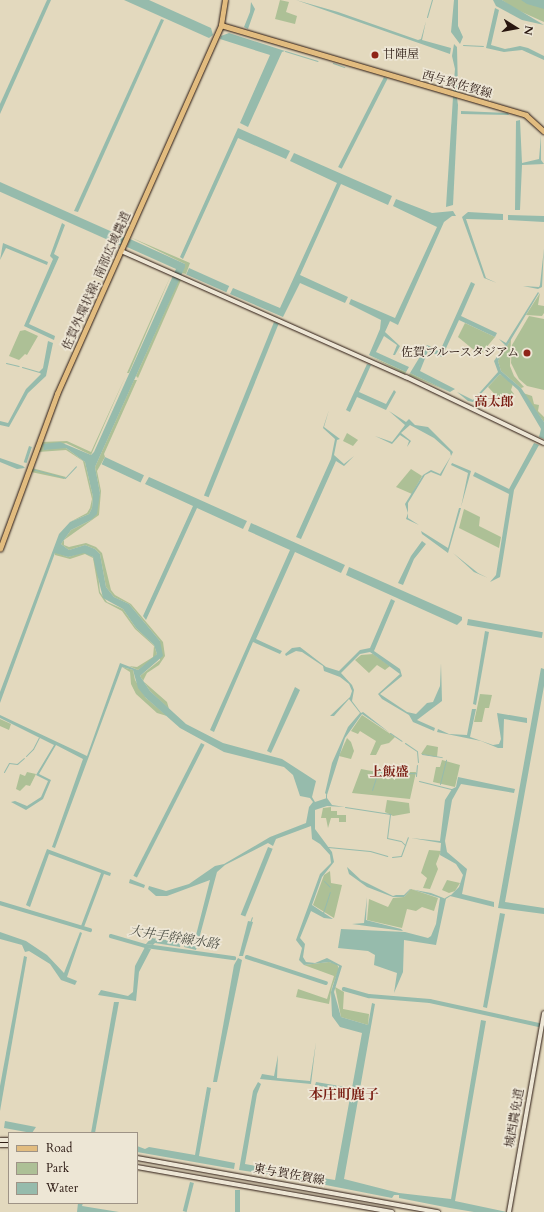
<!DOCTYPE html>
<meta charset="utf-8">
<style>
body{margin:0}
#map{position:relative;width:544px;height:1212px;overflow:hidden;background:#e3d9be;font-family:Cardo,"Noto Serif JP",serif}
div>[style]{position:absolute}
.green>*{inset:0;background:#adc096}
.water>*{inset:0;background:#96bbac;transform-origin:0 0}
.stream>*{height:1px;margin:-0.5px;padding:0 0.5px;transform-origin:0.5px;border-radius:0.5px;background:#96bbac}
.canal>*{height:3.5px;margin:-1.75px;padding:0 1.75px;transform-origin:1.75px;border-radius:1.75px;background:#96bbac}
.roads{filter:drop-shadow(0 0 1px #28160f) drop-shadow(0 0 1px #28160f)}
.secondary>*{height:4px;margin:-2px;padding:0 2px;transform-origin:2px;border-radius:2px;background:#ede6d5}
.primary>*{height:4.5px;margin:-2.25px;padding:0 2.25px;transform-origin:2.25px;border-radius:2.25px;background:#e2bc7f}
.dots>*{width:11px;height:11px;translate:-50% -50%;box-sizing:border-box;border:2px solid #ede6d5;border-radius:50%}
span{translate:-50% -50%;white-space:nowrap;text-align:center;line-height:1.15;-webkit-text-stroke:3.5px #ede6d5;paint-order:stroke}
.poi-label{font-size:12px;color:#28160f}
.left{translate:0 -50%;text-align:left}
.right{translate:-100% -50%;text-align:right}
.street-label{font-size:12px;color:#28160f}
.neighbourhood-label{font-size:13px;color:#7a1f14;font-weight:700}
.water-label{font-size:13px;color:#4e5046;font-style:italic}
.quarter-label{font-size:14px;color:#7a1f14;font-weight:700}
.legend{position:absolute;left:8px;top:1132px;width:130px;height:72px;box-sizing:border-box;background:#ede6d5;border:1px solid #9e9386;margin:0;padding:5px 7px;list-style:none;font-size:12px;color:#28160f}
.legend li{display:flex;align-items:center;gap:8px;height:20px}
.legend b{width:20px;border:1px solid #9e9386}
.north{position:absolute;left:496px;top:8px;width:40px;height:40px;-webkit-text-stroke:3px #ede6d5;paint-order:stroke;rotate:101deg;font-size:11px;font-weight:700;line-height:16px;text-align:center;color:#28160f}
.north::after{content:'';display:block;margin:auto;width:14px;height:18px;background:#28160f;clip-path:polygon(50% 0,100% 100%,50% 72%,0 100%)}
</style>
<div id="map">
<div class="green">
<div style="clip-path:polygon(280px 0,289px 2px,286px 12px,297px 16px,295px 24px,275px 19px)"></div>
<div style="clip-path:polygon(502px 0,532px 0,544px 3px,544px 22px,513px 8px)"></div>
<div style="clip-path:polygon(130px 237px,190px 263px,186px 274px,182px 273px,185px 264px)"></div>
<div style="clip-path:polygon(171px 275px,129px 373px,127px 373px,156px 308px)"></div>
<div style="clip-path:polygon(179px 279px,181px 280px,138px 378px,136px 376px)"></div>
<div style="clip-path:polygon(540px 293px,538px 305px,544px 306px,544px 313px,542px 316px,526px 315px)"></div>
<div style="clip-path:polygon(529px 316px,544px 319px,544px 390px,527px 386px,519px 379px,511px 363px,512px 345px)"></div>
<div style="clip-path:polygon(465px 323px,495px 337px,480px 355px,458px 337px)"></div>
<div style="clip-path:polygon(25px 330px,38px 336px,27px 355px,25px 354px,19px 360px,9px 356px,20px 331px)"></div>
<div style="clip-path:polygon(511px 339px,510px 366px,514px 376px,524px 387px,521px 388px,501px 371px,498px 361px)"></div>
<div style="clip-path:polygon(370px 356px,406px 372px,405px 374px)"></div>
<div style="clip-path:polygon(410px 373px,450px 392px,409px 375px)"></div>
<div style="clip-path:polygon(500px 374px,513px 384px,511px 390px,514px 394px,504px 404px,488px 387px)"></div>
<div style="clip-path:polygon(126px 375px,91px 455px,66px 443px,44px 450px,59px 447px,66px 448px,85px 462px,93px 497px,92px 508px,89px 514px,70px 522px,87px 513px,90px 508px,92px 499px,83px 461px,66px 450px,38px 452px,41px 442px,67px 441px,91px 452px)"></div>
<div style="clip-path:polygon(134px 380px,137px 380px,104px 454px,105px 457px,97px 471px,101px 491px,99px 515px,64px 540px,64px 545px,69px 547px,86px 543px,96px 547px,102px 553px,111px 590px,115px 595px,131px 604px,163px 642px,165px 656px,159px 665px,147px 673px,143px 681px,167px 702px,169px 709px,150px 691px,140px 676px,160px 660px,160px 641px,129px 604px,114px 597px,106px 587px,100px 554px,95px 549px,85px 545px,69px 550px,61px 544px,71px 530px,91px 520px,100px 493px,95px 467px)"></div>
<div style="clip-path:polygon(523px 393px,532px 396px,534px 404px,539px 405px,538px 411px,544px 417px,544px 422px)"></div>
<div style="clip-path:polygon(347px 433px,358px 440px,353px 446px,343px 441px)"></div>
<div style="clip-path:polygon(32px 468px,66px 477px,64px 479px,31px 472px)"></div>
<div style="clip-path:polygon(411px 469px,422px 476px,412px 494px,396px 487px)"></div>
<div style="clip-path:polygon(464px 509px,480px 517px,479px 526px,501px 537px,499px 548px,459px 528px)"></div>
<div style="clip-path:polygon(55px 552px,68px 557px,84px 552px,93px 557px,97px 565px,100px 592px,107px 602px,123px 609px,136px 628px,154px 645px,157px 654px,154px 658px,138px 670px,129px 666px,137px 667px,153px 657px,154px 646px,135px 629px,122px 611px,105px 602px,99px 593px,93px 558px,85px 554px,70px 559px,55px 555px)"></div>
<div style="clip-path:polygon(373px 654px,390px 666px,385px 670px,377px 665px,369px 673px,355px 660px,361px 655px)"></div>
<div style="clip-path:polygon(122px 667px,133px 670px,135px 680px,146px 698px,167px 716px,157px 713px,136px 694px,131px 684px,130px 672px)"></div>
<div style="clip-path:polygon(480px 694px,492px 695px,489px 708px,485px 708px,482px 722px,474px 722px)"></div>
<div style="clip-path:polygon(362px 715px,395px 737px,389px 743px,381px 745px,376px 755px,370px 755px,376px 741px,360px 731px,358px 734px,351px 731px)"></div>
<div style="clip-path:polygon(0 719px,11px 724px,9px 730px,0 726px)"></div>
<div style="clip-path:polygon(347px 738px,351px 742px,354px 751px,351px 759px,339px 756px)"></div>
<div style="clip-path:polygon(427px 745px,438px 747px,437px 757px,421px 754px)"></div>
<div style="clip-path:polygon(442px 760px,460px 765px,455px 787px,433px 782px,436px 767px,440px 767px)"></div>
<div style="clip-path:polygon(361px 769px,377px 772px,416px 772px,410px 799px,352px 793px)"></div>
<div style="clip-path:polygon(27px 772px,36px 774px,30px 786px,26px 785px,20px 791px,16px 789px,20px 774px,25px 776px)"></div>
<div style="clip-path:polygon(387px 800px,409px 803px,410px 813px,393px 816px,385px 812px)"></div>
<div style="clip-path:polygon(331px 807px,331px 811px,337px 811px,337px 815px,346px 815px,346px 822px,339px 822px,339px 818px,331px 818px,328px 828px,326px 818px,321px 818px,323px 808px)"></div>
<div style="clip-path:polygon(429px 850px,441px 851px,436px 864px,438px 869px,430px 889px,423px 888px,427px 878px,421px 873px)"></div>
<div style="clip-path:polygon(330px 871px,331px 883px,342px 885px,334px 918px,313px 905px,324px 875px)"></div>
<div style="clip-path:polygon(447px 880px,460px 883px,455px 891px,449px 893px,442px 890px)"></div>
<div style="clip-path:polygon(411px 889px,438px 898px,434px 911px,422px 907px,416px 911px,407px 909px,402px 928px,367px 920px,369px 899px,388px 907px,393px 898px,404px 897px)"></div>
<div style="clip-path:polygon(329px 962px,337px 964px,339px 969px,332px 987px,329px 1004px,296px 997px,298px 989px,327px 999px,334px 976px,304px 965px)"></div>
<div style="clip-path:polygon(335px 987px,344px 992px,343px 1009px,369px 1014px,368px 1025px,341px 1017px)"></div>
</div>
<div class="water">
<div style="clip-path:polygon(47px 0,51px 0,0 114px,0 104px)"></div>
<div style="clip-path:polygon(124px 0,149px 0,211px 28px,213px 35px,209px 38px)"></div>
<div style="clip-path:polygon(296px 0,338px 12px,418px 40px,421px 39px,426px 21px,422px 40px,451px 48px,450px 54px)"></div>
<div style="clip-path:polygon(454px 0,458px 0,458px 26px,463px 37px,460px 44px,451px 32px)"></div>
<div style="clip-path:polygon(493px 0,502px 0,544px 25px,522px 20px,496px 6px)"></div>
<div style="clip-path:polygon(521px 0,544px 0,544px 9px,527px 4px)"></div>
<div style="clip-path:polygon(251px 2px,255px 9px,248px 29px,244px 27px,250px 12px)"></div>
<div style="clip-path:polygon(495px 8px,499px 10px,491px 45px,505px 49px,520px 46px,528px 48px,544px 56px,544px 60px,522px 50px,504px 52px,486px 48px)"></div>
<div style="clip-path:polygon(161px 19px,164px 20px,78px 212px,74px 211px)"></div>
<div style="clip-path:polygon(229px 33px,285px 51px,282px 52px,248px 127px,240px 123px,270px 55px,220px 39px,221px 36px)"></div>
<div style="clip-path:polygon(454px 44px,457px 47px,458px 92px,453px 91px,455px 69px,452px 56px)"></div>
<div style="left:384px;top:77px;width:4px;height:101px;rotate:27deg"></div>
<div style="clip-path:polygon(453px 97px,457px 98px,458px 105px,453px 205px,446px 207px)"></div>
<div style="clip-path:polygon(461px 111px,508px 113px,509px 115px,461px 114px)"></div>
<div style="clip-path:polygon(520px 120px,522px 163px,539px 159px,541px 135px,541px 160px,544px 164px,522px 165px,520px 210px,515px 210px,516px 121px)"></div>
<div style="clip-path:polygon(238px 128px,290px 151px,286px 159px,238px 138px,183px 259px,180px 257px)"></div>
<div style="clip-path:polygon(294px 153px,392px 196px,388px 205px,341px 184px,300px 275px,348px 297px,345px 303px,300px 283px,283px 317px,230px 294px,233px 288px,280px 308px,337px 183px,290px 161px)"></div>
<div style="left:0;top:182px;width:136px;height:9px;rotate:24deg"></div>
<div style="clip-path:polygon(396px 199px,432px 213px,453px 211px,456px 216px,452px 216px,444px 222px,398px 325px,390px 321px,385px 332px,400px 346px,395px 355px,393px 355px,397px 345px,384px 336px,376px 352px,409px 367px,406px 372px,369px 355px,380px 329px,381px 320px,349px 304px,351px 299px,395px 318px,437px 227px,393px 206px)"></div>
<div style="clip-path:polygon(468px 212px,503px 214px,503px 220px,466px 219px,486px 278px,497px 283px,484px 278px,462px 217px)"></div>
<div style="clip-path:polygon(508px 215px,544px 216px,544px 222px,508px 220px)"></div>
<div style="clip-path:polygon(62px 223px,65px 225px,54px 254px,59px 257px,29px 324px,55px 336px,54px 340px,24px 326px,53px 259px,50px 256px)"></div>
<div style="clip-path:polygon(130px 239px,185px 264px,185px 267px,95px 467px,100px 493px,97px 514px,91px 520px,71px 530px,61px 544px,69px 550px,85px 545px,95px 549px,100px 554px,106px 587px,114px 597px,129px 604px,160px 641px,163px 656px,140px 676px,150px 691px,186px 724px,223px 743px,282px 759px,316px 781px,312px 797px,315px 802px,327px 798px,332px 805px,345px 807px,327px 806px,315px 810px,315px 829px,332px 852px,334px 862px,322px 877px,312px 905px,333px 919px,324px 918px,311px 911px,300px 938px,305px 944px,303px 957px,306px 962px,315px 963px,327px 958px,342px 966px,334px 992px,341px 1017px,368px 1025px,372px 1003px,375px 1004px,344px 1179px,399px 1193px,451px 1199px,481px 1020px,486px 1021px,455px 1201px,507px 1212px,474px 1212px,450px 1208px,399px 1198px,399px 1195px,394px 1195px,392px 1198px,290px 1178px,291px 1173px,335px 1180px,351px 1092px,315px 1085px,316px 1082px,352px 1088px,362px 1033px,340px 1027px,332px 1016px,331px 992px,339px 966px,329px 962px,304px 965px,299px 960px,302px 948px,296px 940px,320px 874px,331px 863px,330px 855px,320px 844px,312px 839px,311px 826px,276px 839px,273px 846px,268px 843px,225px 865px,217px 872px,196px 950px,184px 947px,185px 943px,194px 943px,210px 880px,167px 896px,156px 896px,148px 889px,149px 886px,166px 891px,189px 884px,215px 866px,224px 864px,270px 837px,306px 823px,309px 807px,313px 802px,310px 798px,300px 796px,293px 775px,284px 767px,224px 752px,180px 728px,146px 698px,138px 688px,133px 670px,122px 667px,55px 848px,52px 847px,83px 759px,56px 745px,39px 774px,51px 780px,43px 799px,26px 810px,11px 802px,15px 801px,27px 806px,41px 797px,48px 781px,36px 775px,54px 745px,0 718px,0 715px,87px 756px,120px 663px,138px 670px,157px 654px,154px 645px,136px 628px,123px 609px,103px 598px,93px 557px,84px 553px,68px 557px,55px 553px,0 703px,0 692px,59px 534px,70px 522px,89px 514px,92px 508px,93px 497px,85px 462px,66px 448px,44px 450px,43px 444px,60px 442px,91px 455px,94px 452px,176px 269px,127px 247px)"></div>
<div style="clip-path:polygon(3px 243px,48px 262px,47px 265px,6px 248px,0 260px)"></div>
<div style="clip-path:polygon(544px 248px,542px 287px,538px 289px,523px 286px,539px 287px,540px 285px)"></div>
<div style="left:189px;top:268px;width:44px;height:7px;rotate:24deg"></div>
<div style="clip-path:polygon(471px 282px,475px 284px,461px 316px,497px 333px,495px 337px,459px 320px,442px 357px,428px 351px,420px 371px,455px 389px,450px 392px,410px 373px,427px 345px,440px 351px)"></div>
<div style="clip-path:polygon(538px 292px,539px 293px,498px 361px,501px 371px,521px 388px,544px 422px,544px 439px,539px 437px,541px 429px,518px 390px,500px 374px,473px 402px,468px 401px,457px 392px,473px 400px,498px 372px,494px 361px,505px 345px,499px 339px,506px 343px)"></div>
<div style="left:274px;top:322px;width:5px;height:187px;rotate:22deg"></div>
<div style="clip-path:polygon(48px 341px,53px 343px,46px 376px,28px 393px,9px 427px,0 425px,0 421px,8px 423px,26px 389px,41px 374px,39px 372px,43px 368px)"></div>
<div style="clip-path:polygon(367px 364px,371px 365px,359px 392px,386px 404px,394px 390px,396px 392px,386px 410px,357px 397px,350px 412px,346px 410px)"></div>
<div style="clip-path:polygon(329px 410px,324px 427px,340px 439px,337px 440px,334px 455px,344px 464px,354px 456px,344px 466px,336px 461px,301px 539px,296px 537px,331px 459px,335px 439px,323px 428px)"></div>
<div style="clip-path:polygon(389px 411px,406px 422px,409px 419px,415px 425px,428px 427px,453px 452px,441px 476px,431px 472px,425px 475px,408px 503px,408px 518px,419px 525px,406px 519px,408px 513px,405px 504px,423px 475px,431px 470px,440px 474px,451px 456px,450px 452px,434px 438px,410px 425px,401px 433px,411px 441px,407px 447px,409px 441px,400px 435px,392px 444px,375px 436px,392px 442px,405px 425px)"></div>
<div style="clip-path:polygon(534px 443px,539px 445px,514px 490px,500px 577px,490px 582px,496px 575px,509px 494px,473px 476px,475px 472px,509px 489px)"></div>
<div style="left:29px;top:446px;width:3px;height:17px;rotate:18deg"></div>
<div style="left:105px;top:457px;width:43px;height:8px;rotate:25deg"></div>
<div style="clip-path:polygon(0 458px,23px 466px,25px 468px,17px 469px,0 462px)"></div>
<div style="clip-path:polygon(452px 463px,471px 471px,461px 507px,468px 473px,451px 465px)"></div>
<div style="clip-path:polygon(149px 477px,247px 521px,243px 529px,197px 508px,146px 620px,143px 616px,193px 506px,145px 484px)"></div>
<div style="clip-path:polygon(459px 508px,461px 508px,448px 553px,422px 534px,421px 531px,448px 548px)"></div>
<div style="clip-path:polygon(251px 523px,345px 565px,341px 573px,295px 552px,256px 639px,282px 651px,280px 654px,253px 642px,214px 732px,210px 730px,290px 550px,248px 531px)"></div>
<div style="clip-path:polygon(422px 541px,426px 544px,414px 559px,403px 585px,398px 583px,411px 556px)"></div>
<div style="clip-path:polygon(453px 553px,478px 573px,488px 578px,474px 572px)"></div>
<div style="clip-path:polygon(349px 567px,462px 617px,462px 620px,457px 625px,346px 575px)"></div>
<div style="clip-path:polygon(391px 599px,395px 601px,374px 651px,400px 669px,402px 676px,380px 694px,407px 712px,416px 714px,427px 703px,433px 702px,440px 686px,441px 663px,442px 701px,417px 720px,435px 728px,434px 731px,413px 722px,409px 715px,382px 699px,378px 694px,400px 674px,370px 652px,360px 654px,341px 673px,352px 685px,354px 690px,352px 701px,361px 713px,363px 712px,390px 733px,362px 714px,345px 738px,327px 795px,325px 793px,332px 763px,348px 727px,360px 713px,349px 699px,334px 716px,330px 716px,350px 697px,352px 691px,349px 684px,340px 677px,324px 671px,323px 666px,302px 652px,296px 651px,286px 656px,285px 654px,292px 648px,300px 647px,326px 667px,339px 671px,360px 650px,370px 648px)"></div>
<div style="left:468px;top:619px;width:76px;height:6px;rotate:10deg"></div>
<div style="clip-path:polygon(485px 631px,489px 632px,476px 705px,473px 704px)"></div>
<div style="clip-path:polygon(541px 668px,544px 669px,544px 686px,505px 902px,544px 908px,544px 914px,498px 908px)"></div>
<div style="clip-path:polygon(295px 687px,300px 690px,271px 753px,267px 751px)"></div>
<div style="clip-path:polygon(472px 709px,476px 709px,470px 737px,493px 745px,499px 744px,501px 739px,497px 713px,527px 718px,527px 723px,504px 719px,503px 748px,498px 748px,481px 741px,437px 732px,438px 729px,449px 734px,467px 735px)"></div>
<div style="left:201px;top:743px;width:4px;height:149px;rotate:27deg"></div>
<div style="clip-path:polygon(458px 777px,515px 789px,514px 793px,461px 784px,452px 800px,445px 841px,447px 852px,467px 869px,462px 894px,494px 902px,494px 907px,450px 896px,459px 887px,463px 875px,456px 864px,440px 855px,441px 843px,411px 838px,440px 841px,445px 800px,452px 789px,456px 787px)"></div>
<div style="left:268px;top:847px;width:5px;height:73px;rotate:22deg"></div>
<div style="clip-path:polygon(47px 849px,111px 873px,110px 876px,104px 874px,84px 927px,81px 926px,101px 873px,49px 854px,30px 907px,26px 905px)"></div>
<div style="clip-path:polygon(347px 867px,361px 880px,393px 896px,396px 895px,404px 895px,410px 889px,431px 893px,446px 899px,436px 945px,404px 940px,403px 972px,394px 993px,397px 973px,374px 965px,375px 955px,368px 951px,338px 948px,341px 929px,405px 932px,428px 938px,431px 936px,436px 924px,440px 898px,411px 889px,404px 897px,393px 897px,367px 887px,349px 874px)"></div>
<div style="clip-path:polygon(130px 879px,145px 885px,144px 888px,129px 883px)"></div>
<div style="clip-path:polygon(367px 897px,366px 920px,401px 929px,403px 931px,352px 924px,364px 923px)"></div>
<div style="clip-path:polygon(500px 913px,505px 914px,487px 1008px,483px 1007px)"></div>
<div style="clip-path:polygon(248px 921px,253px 922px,243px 956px,239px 956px)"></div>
<div style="clip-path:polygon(0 932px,26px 941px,47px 955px,64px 973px,80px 932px,82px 933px,67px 977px,77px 981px,75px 985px,61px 980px,50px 964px,29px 951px,25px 952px,22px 945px,0 939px)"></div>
<div style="clip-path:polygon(151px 938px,181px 942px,180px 947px,155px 943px,153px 945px,146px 944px)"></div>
<div style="clip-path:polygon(145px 947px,151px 949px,139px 972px,136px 1001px,98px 995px,101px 990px,128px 996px,133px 992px,135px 966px)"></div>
<div style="clip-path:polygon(24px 956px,27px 957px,0 1111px,0 1086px)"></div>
<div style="clip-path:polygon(238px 958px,242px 960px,217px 1082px,213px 1082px,234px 965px)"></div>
<div style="clip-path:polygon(114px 1002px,119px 1002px,95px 1133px,91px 1133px)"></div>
<div style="clip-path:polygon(316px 1042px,311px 1084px,260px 1079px,262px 1074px,274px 1076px,278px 1055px,277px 1078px,310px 1081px)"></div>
<div style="clip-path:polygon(258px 1082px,261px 1084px,257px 1094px,245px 1164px,286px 1171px,285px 1177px,239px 1170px,253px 1091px)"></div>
<div style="clip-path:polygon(207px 1087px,211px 1088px,199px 1156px,235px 1163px,234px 1169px,137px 1152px,137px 1146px,145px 1149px,149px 1147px,195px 1155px)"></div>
<div style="clip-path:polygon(5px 1121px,36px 1127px,32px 1133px,4px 1128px)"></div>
<div style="left:190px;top:1182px;width:4px;height:30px;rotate:14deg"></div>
<div style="left:235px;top:1190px;width:5px;height:22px"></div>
<div style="clip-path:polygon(78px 1203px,83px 1203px,82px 1206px,119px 1212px,77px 1212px)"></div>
</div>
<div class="stream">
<div style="left:427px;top:17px;width:18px;rotate:-74deg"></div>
<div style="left:463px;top:45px;width:20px;rotate:3deg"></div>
<div style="left:285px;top:51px;width:34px;rotate:17deg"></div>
<div style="left:333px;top:63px;width:12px;rotate:20deg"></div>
<div style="left:6px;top:363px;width:13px;rotate:13deg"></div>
<div style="left:22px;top:367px;width:18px;rotate:16deg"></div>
<div style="left:32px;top:469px;width:34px;rotate:15deg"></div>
<div style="left:65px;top:478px;width:16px;rotate:-47deg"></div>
<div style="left:390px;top:733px;width:14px;rotate:34deg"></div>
<div style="left:405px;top:743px;width:14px;rotate:34deg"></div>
<div style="left:417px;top:751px;width:11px;rotate:85deg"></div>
<div style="left:422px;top:754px;width:20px;rotate:9deg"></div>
<div style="left:26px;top:756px;width:10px;rotate:-45deg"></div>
<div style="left:33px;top:749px;width:13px;rotate:-63deg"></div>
<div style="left:4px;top:772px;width:10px;rotate:-61deg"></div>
<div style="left:9px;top:763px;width:8px;rotate:7deg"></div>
<div style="left:17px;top:764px;width:9px;rotate:-41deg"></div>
<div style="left:416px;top:776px;width:11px;rotate:-85deg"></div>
<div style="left:419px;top:781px;width:34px;rotate:14deg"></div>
<div style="left:440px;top:784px;width:25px;rotate:-76deg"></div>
<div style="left:372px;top:790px;width:19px;rotate:-72deg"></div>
<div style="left:378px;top:772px;width:38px;rotate:2deg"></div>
<div style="left:326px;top:798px;width:4px;rotate:-90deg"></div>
<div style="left:345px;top:807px;width:46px;rotate:8.8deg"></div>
<div style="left:390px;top:814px;width:24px;rotate:97deg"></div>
<div style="left:387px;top:838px;width:14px;rotate:12deg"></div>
<div style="left:401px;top:841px;width:6px;rotate:45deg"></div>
<div style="left:328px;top:847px;width:42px;rotate:5.4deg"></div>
<div style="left:370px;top:851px;width:18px;rotate:16deg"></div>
<div style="left:392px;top:857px;width:9px;rotate:-6deg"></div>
<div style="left:401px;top:856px;width:20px;rotate:-70deg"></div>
<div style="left:324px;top:881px;width:8px;rotate:45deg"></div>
<div style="left:445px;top:898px;width:6px;rotate:-31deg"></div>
<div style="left:323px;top:913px;width:22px;rotate:-72deg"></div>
<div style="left:250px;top:923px;width:6px;rotate:-72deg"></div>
</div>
<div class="canal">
<div style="left:0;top:903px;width:94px;rotate:16.7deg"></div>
<div style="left:111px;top:936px;width:36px;rotate:16deg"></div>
<div style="left:146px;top:946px;width:89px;rotate:7.8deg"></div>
<div style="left:247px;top:957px;width:83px;rotate:18.2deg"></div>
<div style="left:344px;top:989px;width:26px;rotate:16deg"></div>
<div style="left:369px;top:996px;width:61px;rotate:4.7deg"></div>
<div style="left:430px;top:1001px;width:117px;rotate:12.4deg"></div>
</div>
<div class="roads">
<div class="secondary">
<div style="left:121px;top:251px;width:312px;rotate:23.9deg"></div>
<div style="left:406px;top:377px;width:153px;rotate:25.6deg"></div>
<div style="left:0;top:1140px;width:9px"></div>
<div style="left:0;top:1145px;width:9px"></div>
<div style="left:137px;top:1158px;width:306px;rotate:10.2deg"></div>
<div style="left:137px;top:1167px;width:259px;rotate:10deg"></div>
<div style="left:509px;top:1212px;width:202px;rotate:-80deg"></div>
</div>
<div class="primary">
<div style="left:221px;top:25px;width:318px;rotate:16.4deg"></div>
<div style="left:526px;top:115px;width:24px;rotate:42deg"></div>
<div style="left:0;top:549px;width:165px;rotate:-69.8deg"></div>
<div style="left:57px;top:394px;width:404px;rotate:-66deg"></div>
<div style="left:221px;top:25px;width:25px;rotate:-81deg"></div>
</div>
</div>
<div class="dots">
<div style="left:375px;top:55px;background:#8f2418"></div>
<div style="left:527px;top:353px;background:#8f2418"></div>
</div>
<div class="poi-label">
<span class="left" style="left:383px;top:55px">甘陣屋</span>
<span class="right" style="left:519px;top:353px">佐賀ブルースタジアム</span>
</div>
<div class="street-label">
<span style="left:457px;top:85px;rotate:16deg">西与賀佐賀線</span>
<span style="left:97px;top:281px;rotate:-66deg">佐賀外環状線; 南部広域農道</span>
<span style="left:515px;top:1118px;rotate:-80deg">城西農免道</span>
<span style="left:289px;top:1175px;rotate:10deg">東与賀佐賀線</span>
</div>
<div class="neighbourhood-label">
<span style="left:494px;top:402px">高太郎</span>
<span style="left:389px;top:772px">上飯盛</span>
</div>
<div class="water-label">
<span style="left:174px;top:938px;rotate:9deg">大井手幹線水路</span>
</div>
<div class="quarter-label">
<span style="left:344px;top:1095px">本庄町鹿子</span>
</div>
<ul class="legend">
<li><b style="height:5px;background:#e2bc7f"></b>Road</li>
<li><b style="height:11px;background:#adc096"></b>Park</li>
<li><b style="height:11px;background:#96bbac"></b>Water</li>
</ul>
<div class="north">N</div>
</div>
